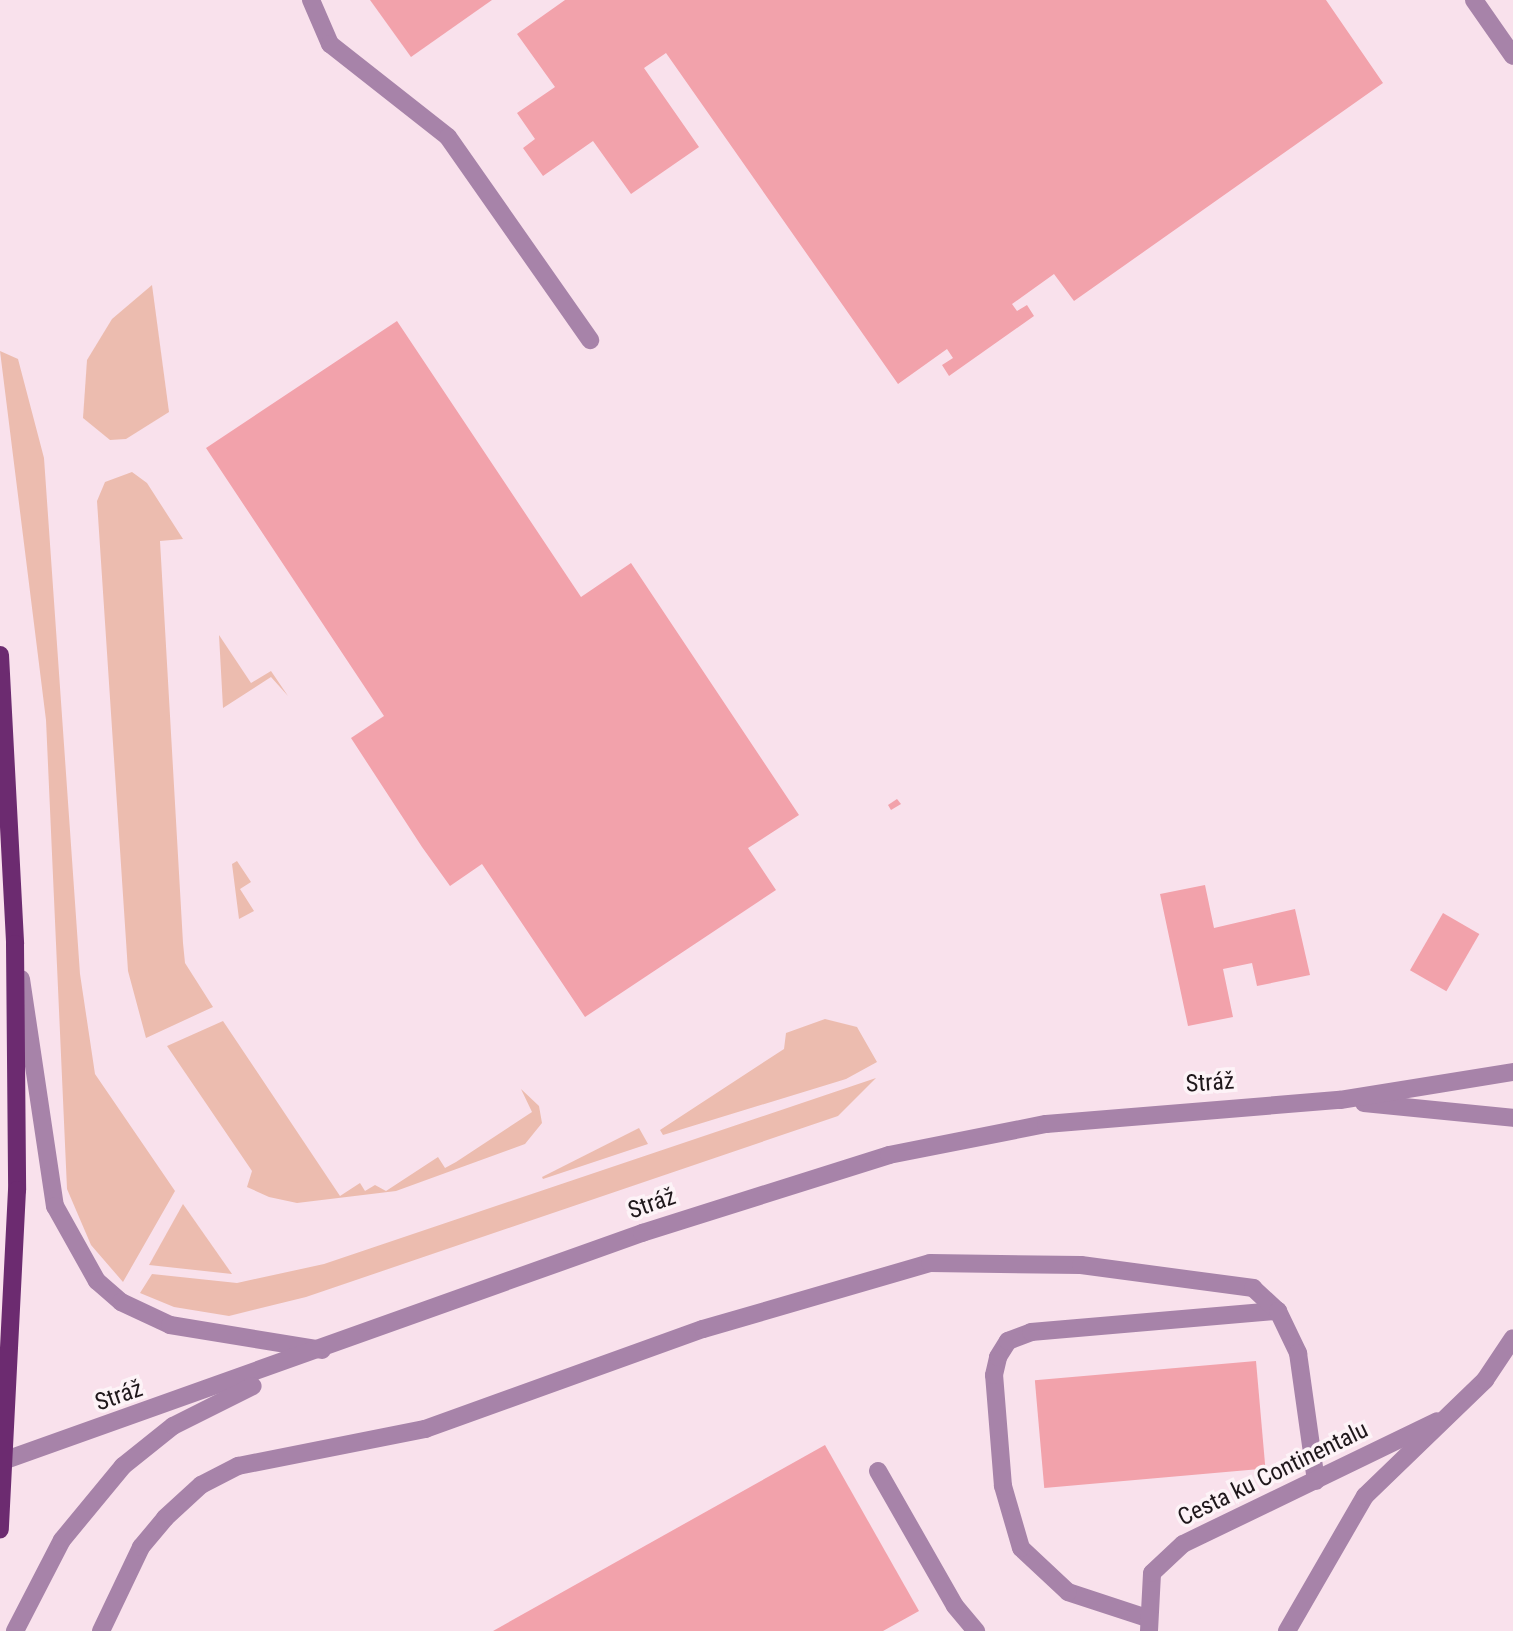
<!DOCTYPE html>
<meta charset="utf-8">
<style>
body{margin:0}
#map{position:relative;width:1513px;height:1631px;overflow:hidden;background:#f9e1ec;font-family:"Roboto Condensed",sans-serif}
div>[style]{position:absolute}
.green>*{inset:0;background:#ecbcaf}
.building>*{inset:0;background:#f2a2ab;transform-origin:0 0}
.service>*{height:18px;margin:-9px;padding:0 9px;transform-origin:9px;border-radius:9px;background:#a783a9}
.tertiary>*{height:18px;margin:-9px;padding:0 9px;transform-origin:9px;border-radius:9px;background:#a783a9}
.primary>*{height:18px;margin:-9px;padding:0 9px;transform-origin:9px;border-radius:9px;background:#6c2b70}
span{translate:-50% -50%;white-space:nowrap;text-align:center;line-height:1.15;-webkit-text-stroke:7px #fdf3f7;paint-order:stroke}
.street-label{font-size:24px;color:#1f171b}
</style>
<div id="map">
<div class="green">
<div style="clip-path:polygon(152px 285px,169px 412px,126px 439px,110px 440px,83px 418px,87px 360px,112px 319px)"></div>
<div style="clip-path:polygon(0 351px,18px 359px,44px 458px,80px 974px,95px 1074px,175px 1191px,123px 1282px,91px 1245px,67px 1189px,46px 720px)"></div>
<div style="clip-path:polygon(132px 472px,147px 483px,183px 539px,160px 541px,183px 943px,185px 963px,213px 1007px,146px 1038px,128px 971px,97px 501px,105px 482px)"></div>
<div style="clip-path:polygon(219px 635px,251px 683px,271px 671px,288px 696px,271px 677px,223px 708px)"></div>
<div style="clip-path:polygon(237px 861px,251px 882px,240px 889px,254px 911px,239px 919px,232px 864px)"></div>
<div style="clip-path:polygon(825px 1019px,857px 1027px,877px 1062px,846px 1079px,663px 1135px,660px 1130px,784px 1049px,786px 1033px)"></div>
<div style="clip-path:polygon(223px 1021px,340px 1196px,360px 1183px,365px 1191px,375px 1185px,386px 1191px,438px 1157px,445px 1168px,456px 1162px,532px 1112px,521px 1089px,539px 1106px,542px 1123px,525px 1144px,396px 1191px,297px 1203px,269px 1197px,247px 1187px,252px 1171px,167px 1046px)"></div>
<div style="clip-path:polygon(876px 1078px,838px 1116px,306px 1297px,229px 1316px,174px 1307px,140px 1293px,152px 1274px,237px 1283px,324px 1264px)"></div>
<div style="clip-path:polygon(639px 1128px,648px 1144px,543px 1179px,542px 1177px)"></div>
<div style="clip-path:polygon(183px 1204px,232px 1274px,149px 1265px)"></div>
</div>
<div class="building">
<div style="clip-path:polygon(370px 0,492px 0,411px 57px)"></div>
<div style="clip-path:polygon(565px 0,1326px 0,1383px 83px,1074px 301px,1054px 274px,1012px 304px,1017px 311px,1027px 305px,1034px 316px,949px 376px,942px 365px,953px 358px,947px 349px,898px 384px,666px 53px,644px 68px,699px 147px,631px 194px,593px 141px,543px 176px,523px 148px,535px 139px,517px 113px,555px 87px,517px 34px)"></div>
<div style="clip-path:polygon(397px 321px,581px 597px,631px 563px,799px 815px,748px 848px,776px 890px,585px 1017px,482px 864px,450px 886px,422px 847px,351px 738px,384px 716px,206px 448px)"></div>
<div style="clip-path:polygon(897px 799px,901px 804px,891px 810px,888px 805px)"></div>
<div style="clip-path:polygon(1205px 885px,1214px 928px,1295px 909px,1310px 975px,1257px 986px,1252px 963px,1223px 969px,1233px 1017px,1188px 1026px,1160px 894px)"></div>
<div style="left:1443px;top:913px;width:42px;height:66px;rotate:30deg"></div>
<div style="left:1256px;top:1361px;width:108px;height:222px;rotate:85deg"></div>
<div style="clip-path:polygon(825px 1445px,919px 1611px,883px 1631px,493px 1631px)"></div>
</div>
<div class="service">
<div style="left:311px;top:0;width:48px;rotate:66.6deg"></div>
<div style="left:330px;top:44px;width:150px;rotate:38.2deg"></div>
<div style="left:448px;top:137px;width:248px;rotate:55deg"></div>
<div style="left:1474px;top:0;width:68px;rotate:55.1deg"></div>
<div style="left:878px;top:1471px;width:155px;rotate:60.3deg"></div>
<div style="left:955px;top:1606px;width:33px;rotate:50deg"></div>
<div style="left:1147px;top:1618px;width:83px;rotate:-161.8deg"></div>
<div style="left:1068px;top:1592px;width:64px;rotate:-136.9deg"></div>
<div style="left:1021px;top:1548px;width:65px;rotate:-106.2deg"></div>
<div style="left:1003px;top:1486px;width:111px;rotate:-94.6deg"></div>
<div style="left:994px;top:1375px;width:18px;rotate:-77deg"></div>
<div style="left:998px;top:1357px;width:19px;rotate:-58deg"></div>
<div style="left:1008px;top:1341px;width:25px;rotate:-21deg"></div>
<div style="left:1031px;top:1332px;width:248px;rotate:-4.9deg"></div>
<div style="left:101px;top:1631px;width:93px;rotate:-64.5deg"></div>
<div style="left:141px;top:1547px;width:38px;rotate:-50deg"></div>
<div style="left:165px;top:1518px;width:49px;rotate:-42.5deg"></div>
<div style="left:201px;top:1485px;width:42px;rotate:-27.2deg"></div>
<div style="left:238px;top:1466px;width:191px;rotate:-11.2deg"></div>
<div style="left:425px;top:1429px;width:295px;rotate:-19.8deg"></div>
<div style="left:703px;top:1329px;width:236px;rotate:-16.2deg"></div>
<div style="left:930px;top:1263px;width:151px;rotate:0.8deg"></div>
<div style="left:1081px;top:1265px;width:174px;rotate:7.6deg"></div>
<div style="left:1253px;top:1288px;width:34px;rotate:43deg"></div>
<div style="left:1278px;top:1311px;width:47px;rotate:64.5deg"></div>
<div style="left:1298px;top:1353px;width:129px;rotate:82deg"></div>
<div style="left:1149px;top:1631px;width:58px;rotate:-87deg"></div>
<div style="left:1152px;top:1573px;width:42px;rotate:-43.1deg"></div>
<div style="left:1183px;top:1544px;width:282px;rotate:-25.8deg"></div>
<div style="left:1287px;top:1631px;width:156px;rotate:-60deg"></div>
<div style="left:1365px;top:1496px;width:167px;rotate:-44deg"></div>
<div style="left:1485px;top:1380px;width:50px;rotate:-56.3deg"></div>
</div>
<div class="tertiary">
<div style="left:21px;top:979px;width:230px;rotate:81.5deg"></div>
<div style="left:55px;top:1206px;width:86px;rotate:60.8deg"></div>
<div style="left:97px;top:1281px;width:32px;rotate:41deg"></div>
<div style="left:121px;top:1302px;width:54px;rotate:25.1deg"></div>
<div style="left:170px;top:1325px;width:154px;rotate:9.3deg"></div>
<div style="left:1364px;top:1103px;width:150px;rotate:5.7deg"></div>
<div style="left:0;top:1462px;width:682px;rotate:-19.63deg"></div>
<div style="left:642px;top:1233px;width:259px;rotate:-17.5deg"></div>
<div style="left:889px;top:1155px;width:160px;rotate:-11.2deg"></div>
<div style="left:1046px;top:1124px;width:295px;rotate:-4.7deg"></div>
<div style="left:1340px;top:1100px;width:175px;rotate:-9.2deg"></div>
<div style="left:15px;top:1631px;width:102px;rotate:-62.7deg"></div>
<div style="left:62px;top:1540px;width:96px;rotate:-50.5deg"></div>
<div style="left:123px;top:1466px;width:64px;rotate:-38.7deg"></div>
<div style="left:173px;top:1426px;width:89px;rotate:-26.6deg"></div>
</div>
<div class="primary">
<div style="left:0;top:655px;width:289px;rotate:87deg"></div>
<div style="left:15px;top:944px;width:246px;rotate:89.5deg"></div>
<div style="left:17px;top:1190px;width:340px;rotate:92.9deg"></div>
</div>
<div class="street-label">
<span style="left:1210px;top:1083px;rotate:-4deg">Stráž</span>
<span style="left:652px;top:1204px;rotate:-19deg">Stráž</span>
<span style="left:119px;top:1396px;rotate:-19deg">Stráž</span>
<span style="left:1273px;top:1474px;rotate:-26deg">Cesta ku Continentalu</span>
</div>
</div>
